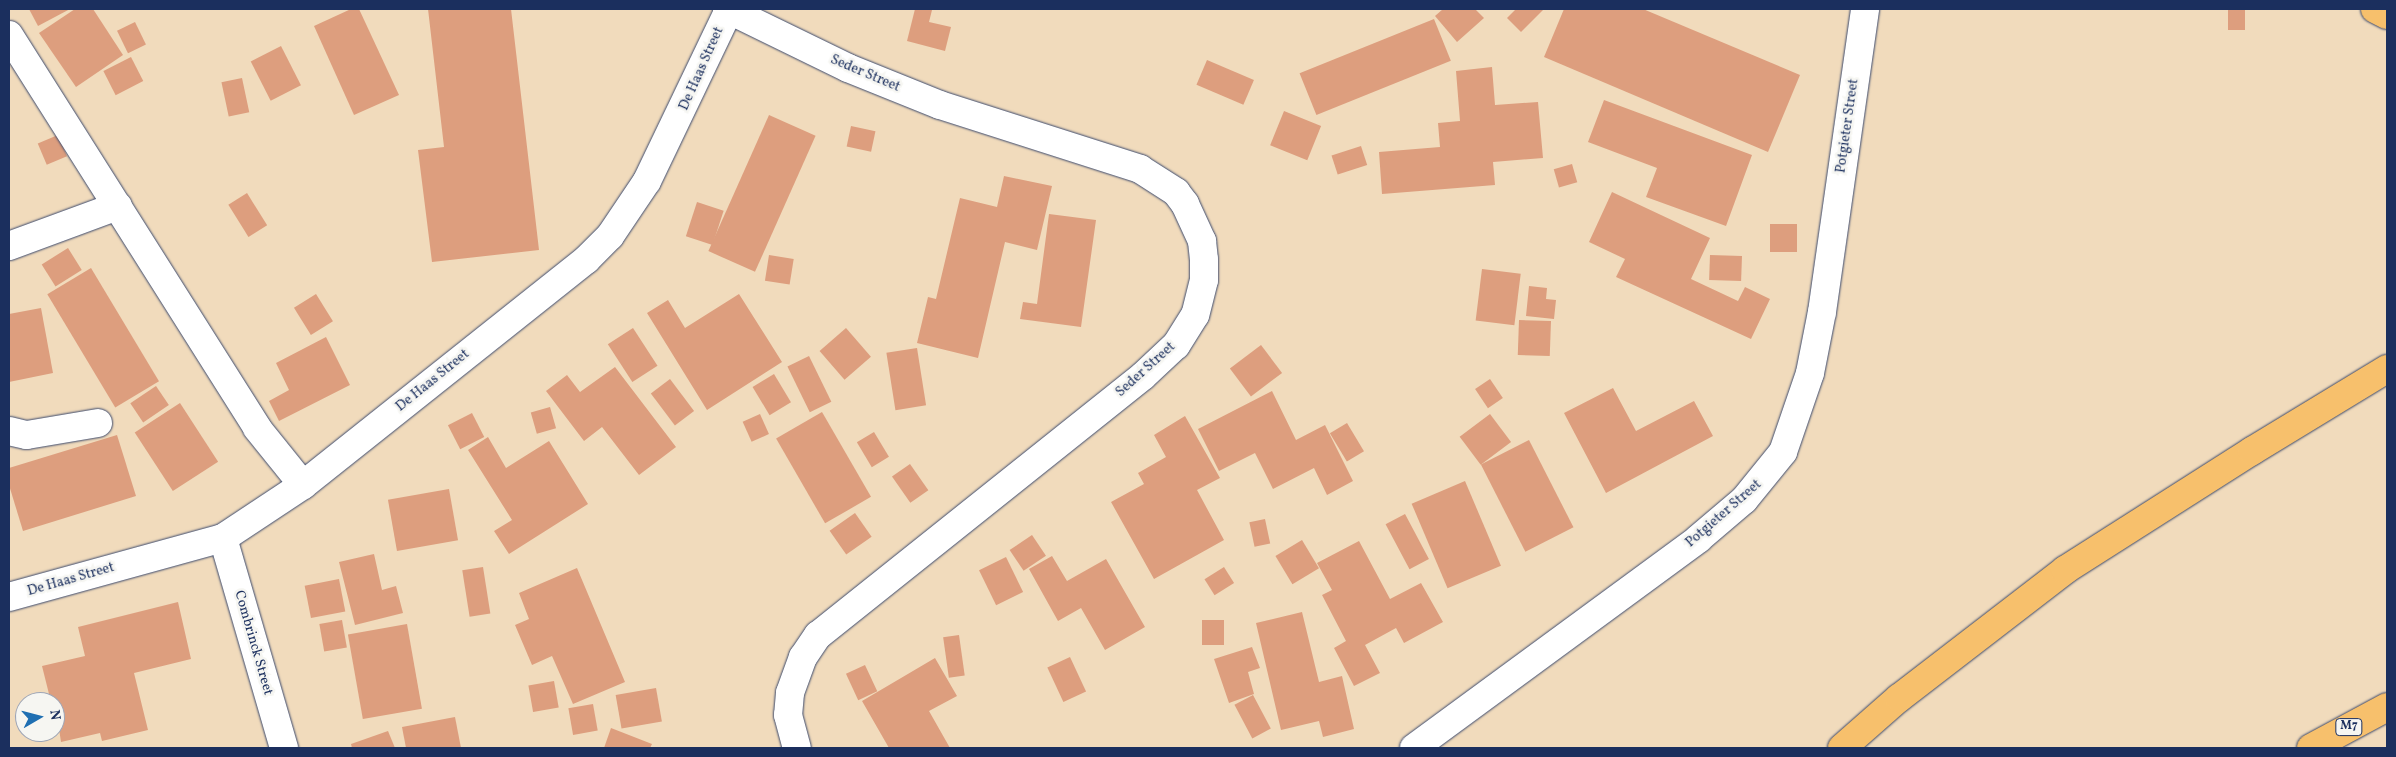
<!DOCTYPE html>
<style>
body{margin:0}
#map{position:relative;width:2396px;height:757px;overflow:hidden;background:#f1dbbc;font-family:Vollkorn,serif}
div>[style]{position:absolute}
.building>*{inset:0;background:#dd9e7e;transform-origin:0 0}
.roads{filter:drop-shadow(0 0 1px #3b496c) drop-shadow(0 0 1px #3b496c)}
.minor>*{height:28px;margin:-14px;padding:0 14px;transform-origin:14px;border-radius:14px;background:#fff}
.major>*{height:28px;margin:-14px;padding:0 14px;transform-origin:14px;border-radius:14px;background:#f7c06c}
span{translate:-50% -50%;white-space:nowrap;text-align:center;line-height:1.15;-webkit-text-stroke:5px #f6f6f2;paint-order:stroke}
.shield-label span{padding:1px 4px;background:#f6f6f2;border:1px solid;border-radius:4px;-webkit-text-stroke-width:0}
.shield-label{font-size:12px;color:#1b2f5e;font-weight:700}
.street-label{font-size:14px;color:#1b2f5e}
.frame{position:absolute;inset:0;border:10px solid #1b2f5e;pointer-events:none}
.north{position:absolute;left:15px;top:692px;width:50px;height:50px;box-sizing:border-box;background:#f6f6f2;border:1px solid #9ea6b7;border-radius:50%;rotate:82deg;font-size:14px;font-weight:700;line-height:20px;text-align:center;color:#1b2f5e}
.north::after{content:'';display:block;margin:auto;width:18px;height:22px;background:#1f6fb2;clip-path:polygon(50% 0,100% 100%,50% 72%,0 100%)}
</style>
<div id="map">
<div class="building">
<div style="clip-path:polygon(29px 9px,70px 9px,38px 26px)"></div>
<div style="clip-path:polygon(75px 9px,93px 9px,123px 55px,76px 87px,39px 33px)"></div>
<div style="clip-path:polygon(351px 9px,359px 9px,399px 95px,354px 115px,314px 26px)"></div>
<div style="clip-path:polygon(428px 9px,511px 9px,539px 250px,432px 262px,418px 150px,444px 147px)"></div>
<div style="clip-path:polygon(915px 9px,932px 10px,929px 22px,951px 27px,945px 51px,907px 41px)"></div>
<div style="clip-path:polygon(1443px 9px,1475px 9px,1484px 18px,1457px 42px,1435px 16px)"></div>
<div style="clip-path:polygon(1516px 9px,1544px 9px,1521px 32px,1507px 18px)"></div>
<div style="clip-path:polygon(1564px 9px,1643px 9px,1800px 75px,1768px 152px,1544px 57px)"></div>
<div style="left:2228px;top:9px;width:17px;height:21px"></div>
<div style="left:1434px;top:19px;width:45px;height:145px;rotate:68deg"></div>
<div style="left:135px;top:22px;width:25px;height:20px;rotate:64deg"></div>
<div style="left:281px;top:46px;width:44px;height:34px;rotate:63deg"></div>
<div style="left:131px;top:57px;width:27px;height:31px;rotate:63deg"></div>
<div style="left:1207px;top:60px;width:51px;height:27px;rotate:23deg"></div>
<div style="clip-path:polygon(1492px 67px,1495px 105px,1538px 102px,1543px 158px,1493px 162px,1495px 185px,1382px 194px,1379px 152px,1440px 147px,1438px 123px,1460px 121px,1456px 71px)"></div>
<div style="left:242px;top:78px;width:35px;height:21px;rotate:78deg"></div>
<div style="clip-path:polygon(1604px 100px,1752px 155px,1726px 226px,1646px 197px,1657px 168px,1588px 142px)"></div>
<div style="left:1284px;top:111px;width:40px;height:37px;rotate:22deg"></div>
<div style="left:769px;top:115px;width:51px;height:149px;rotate:24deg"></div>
<div style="left:851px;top:126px;width:25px;height:21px;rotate:12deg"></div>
<div style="left:58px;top:135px;width:23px;height:22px;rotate:67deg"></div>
<div style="left:1361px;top:146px;width:20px;height:31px;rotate:72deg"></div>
<div style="left:1572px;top:164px;width:19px;height:19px;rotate:74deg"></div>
<div style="clip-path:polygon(1004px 176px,1052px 186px,1037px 250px,1005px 242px,978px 358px,917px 343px,928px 297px,936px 299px,960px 198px,997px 207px)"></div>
<div style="clip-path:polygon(1612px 192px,1710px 238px,1691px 279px,1738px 301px,1745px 287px,1770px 299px,1751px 339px,1616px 277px,1625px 259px,1589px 242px)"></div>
<div style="left:247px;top:193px;width:38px;height:22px;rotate:58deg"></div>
<div style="left:697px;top:202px;width:28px;height:36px;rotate:18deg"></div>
<div style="clip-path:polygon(1049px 214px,1096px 220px,1081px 327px,1020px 319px,1023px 302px,1037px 304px)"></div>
<div style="left:1770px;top:224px;width:27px;height:28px"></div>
<div style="left:68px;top:248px;width:26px;height:31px;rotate:58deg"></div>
<div style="left:769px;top:255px;width:25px;height:26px;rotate:9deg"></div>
<div style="left:1710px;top:255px;width:32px;height:25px;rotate:2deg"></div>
<div style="left:91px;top:268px;width:132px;height:51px;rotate:59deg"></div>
<div style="left:1482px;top:269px;width:39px;height:52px;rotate:7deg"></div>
<div style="clip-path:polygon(1529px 286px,1547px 288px,1546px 299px,1556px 300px,1554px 319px,1526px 316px)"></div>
<div style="left:316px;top:294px;width:32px;height:26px;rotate:58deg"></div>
<div style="clip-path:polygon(739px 294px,782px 362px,707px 410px,647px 313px,668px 300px,685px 328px)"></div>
<div style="clip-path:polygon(41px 308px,53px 373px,9px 382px,9px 314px)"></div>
<div style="left:1519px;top:320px;width:32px;height:35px;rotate:2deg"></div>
<div style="left:633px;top:328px;width:45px;height:30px;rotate:57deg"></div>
<div style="left:846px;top:328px;width:38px;height:35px;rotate:49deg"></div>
<div style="clip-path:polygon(326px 337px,350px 385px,279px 421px,269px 401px,289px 390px,276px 363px)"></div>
<div style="left:1261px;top:345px;width:35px;height:39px;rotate:53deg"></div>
<div style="left:917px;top:348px;width:58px;height:31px;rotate:81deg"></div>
<div style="left:809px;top:356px;width:51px;height:24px;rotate:64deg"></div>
<div style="clip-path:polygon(615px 367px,676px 447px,639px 475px,602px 427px,584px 441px,546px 391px,567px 375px,580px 392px)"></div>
<div style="left:774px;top:374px;width:33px;height:25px;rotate:59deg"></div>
<div style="left:670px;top:379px;width:40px;height:24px;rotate:53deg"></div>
<div style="left:1490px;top:379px;width:23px;height:18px;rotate:56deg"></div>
<div style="left:156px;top:386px;width:23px;height:31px;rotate:56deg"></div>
<div style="clip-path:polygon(1613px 388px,1636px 431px,1694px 401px,1713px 436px,1606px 493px,1564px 413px)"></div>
<div style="clip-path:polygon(1272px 391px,1296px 440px,1325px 425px,1353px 481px,1327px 495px,1314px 468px,1273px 489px,1255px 453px,1219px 471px,1198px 429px)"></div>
<div style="left:180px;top:403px;width:70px;height:54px;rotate:57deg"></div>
<div style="left:550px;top:407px;width:22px;height:20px;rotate:74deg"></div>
<div style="left:822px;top:412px;width:98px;height:53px;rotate:60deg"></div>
<div style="left:472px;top:413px;width:27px;height:27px;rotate:63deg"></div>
<div style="left:760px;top:414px;width:22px;height:19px;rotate:66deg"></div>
<div style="left:1490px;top:414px;width:35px;height:38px;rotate:53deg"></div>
<div style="clip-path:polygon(1185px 416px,1220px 478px,1197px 490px,1224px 540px,1154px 579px,1111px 502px,1144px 484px,1138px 473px,1166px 457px,1154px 435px)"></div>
<div style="left:1347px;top:423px;width:33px;height:20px;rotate:59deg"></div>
<div style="left:874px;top:432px;width:29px;height:20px;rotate:59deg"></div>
<div style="clip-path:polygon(117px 435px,136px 496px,23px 531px,9px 485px,9px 468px)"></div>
<div style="clip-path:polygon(488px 437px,506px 468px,549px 441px,588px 504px,509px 554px,494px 531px,512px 520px,468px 450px)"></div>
<div style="left:1529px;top:440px;width:98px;height:54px;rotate:63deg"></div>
<div style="left:910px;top:464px;width:32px;height:22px;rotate:55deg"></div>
<div style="left:1465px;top:481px;width:92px;height:58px;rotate:67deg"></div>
<div style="left:449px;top:489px;width:52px;height:62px;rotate:80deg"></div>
<div style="left:855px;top:513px;width:29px;height:31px;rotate:55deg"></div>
<div style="left:1405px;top:514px;width:51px;height:22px;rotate:62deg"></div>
<div style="left:1265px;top:519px;width:25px;height:16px;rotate:78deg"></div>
<div style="left:1032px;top:535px;width:25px;height:27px;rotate:56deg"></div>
<div style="left:1302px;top:540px;width:33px;height:31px;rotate:59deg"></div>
<div style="clip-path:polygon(1359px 541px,1390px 599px,1421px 583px,1443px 622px,1404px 643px,1396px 628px,1365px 645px,1380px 673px,1354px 686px,1334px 648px,1346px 641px,1322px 595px,1332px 590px,1317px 563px)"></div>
<div style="clip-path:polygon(374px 554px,382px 590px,396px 586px,403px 613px,355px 625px,339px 562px)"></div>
<div style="clip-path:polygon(1052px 556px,1067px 581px,1106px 559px,1145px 627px,1105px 650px,1081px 608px,1058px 621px,1029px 569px)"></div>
<div style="left:1006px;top:557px;width:39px;height:30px;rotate:64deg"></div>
<div style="left:483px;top:567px;width:47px;height:21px;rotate:81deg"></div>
<div style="left:1224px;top:567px;width:19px;height:23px;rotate:58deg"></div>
<div style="clip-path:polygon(577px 568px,625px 682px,573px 704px,552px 656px,532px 665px,515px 625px,529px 619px,519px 593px)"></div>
<div style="left:339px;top:579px;width:33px;height:35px;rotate:79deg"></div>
<div style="clip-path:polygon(178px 602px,191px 659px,134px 673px,148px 730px,102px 741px,100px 733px,61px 742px,55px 702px,51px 702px,42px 666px,85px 656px,78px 627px)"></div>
<div style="clip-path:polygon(1302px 612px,1319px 682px,1342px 676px,1354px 729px,1323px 737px,1319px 721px,1281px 730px,1256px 623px)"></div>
<div style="left:342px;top:620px;width:28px;height:23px;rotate:80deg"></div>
<div style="left:1202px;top:620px;width:22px;height:25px"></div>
<div style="left:407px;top:624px;width:86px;height:60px;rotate:80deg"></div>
<div style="left:959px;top:635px;width:41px;height:16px;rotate:82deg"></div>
<div style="clip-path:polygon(1252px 647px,1260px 668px,1248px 672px,1254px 694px,1229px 703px,1214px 659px)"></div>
<div style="left:1070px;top:657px;width:38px;height:25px;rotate:65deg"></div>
<div style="clip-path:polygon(935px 658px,957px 696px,929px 711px,950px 748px,889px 748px,862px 701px)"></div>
<div style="left:865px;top:665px;width:29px;height:21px;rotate:65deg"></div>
<div style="left:554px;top:681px;width:27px;height:26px;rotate:80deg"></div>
<div style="left:656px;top:688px;width:34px;height:41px;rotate:80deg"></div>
<div style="left:1253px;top:695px;width:38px;height:21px;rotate:62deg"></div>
<div style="left:593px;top:704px;width:27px;height:25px;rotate:80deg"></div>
<div style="clip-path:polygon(455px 717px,461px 748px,406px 748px,402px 727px)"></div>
<div style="clip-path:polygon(611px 728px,652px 744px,650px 748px,604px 748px)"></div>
<div style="clip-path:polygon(388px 731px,395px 748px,352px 748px,351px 744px)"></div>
</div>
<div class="roads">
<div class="minor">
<div style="left:727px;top:9px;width:135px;rotate:26deg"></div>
<div style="left:848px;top:68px;width:99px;rotate:21.9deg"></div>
<div style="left:940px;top:105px;width:210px;rotate:17.7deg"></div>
<div style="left:1140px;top:169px;width:43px;rotate:32.6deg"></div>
<div style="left:1176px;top:192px;width:15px;rotate:53deg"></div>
<div style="left:1185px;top:204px;width:41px;rotate:65.3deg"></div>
<div style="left:1202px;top:241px;width:19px;rotate:84deg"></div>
<div style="left:1204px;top:260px;width:20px;rotate:90deg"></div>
<div style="left:1204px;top:280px;width:36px;rotate:104deg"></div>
<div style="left:1195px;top:315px;width:36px;rotate:122deg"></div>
<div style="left:1176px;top:345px;width:45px;rotate:136.8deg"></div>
<div style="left:1143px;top:376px;width:416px;rotate:141.4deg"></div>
<div style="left:818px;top:635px;width:27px;rotate:124deg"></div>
<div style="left:803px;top:657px;width:38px;rotate:110deg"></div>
<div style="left:790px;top:693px;width:22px;rotate:95deg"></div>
<div style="left:788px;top:715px;width:34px;rotate:75deg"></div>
<div style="left:9px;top:35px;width:465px;rotate:57.7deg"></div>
<div style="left:257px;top:428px;width:73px;rotate:51.1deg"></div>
<div style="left:9px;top:246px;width:116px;rotate:-20.2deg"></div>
<div style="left:9px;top:431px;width:18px;rotate:13deg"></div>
<div style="left:27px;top:435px;width:72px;rotate:-9.6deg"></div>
<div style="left:223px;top:538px;width:219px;rotate:73.8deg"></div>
<div style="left:9px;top:597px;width:222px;rotate:-15.4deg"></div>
<div style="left:223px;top:538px;width:96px;rotate:-33.5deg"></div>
<div style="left:303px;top:485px;width:362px;rotate:-38.5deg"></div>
<div style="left:586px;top:260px;width:34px;rotate:-45deg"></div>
<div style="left:610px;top:236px;width:66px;rotate:-56.1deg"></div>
<div style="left:647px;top:181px;width:190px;rotate:-64.4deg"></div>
<div style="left:1414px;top:748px;width:353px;rotate:-36.3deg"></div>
<div style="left:1698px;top:539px;width:60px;rotate:-40.3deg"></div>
<div style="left:1744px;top:500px;width:62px;rotate:-50.9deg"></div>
<div style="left:1783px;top:452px;width:83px;rotate:-71.1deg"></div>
<div style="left:1810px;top:373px;width:62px;rotate:-78.9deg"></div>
<div style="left:1822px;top:312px;width:306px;rotate:-81.9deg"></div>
</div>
<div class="major">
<div style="left:2375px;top:9px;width:13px;rotate:27deg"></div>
<div style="left:1842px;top:748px;width:76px;rotate:-41.3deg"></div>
<div style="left:1899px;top:698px;width:210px;rotate:-37.6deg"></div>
<div style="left:2065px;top:570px;width:222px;rotate:-32.5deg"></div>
<div style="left:2252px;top:451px;width:158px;rotate:-31.3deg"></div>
<div style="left:2311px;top:748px;width:86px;rotate:-28.3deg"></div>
</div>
</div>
<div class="shield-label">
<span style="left:2349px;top:727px">M7</span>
</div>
<div class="street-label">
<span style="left:702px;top:69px;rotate:-66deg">De Haas Street</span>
<span style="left:865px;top:74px;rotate:23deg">Seder Street</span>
<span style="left:1848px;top:126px;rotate:-82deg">Potgieter Street</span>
<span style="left:1146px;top:370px;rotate:-42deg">Seder Street</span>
<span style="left:433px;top:381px;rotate:-39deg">De Haas Street</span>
<span style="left:1724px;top:514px;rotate:-41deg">Potgieter Street</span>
<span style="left:71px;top:580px;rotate:-16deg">De Haas Street</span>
<span style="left:253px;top:643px;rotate:74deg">Combrinck Street</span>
</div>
<div class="frame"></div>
<div class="north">N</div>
</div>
